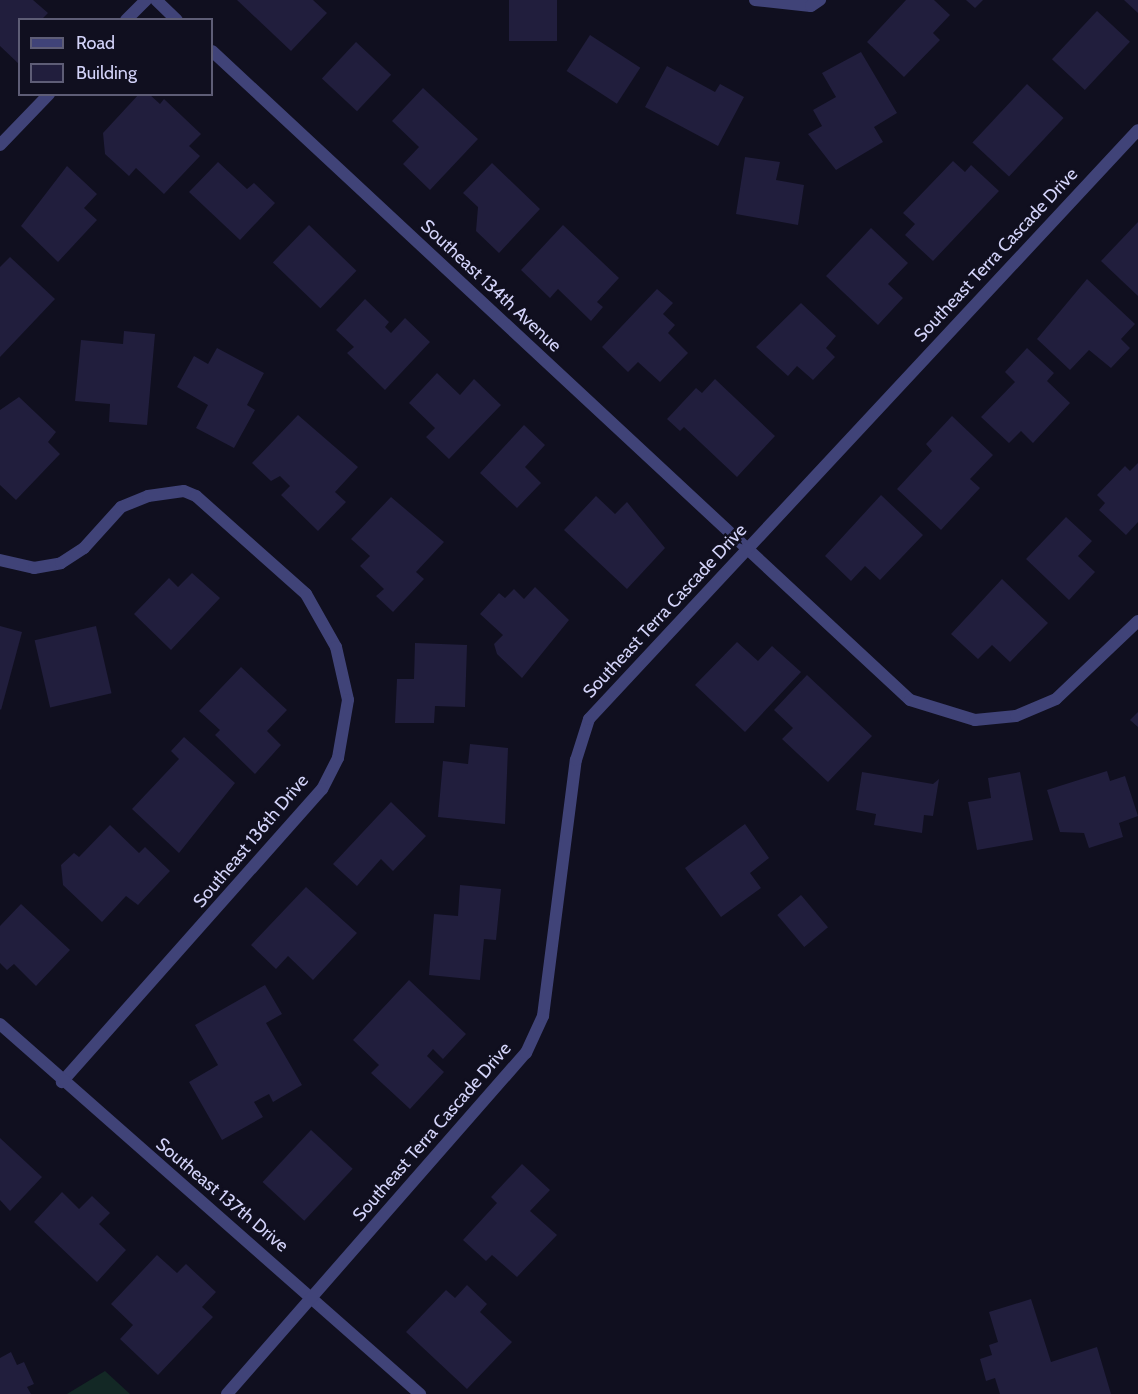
<!DOCTYPE html>
<style>
body{margin:0}
#map{position:relative;width:1138px;height:1394px;overflow:hidden;background:#100f1f;font-family:Cabin,sans-serif}
div>[style]{position:absolute}
.green>*{inset:0;background:#132825}
.building>*{inset:0;background:#211e3d;transform-origin:0 0}
.street>*{height:12px;margin:-6px;padding:0 6px;transform-origin:6px;border-radius:6px;background:#404378}
span{translate:-50% -50%;white-space:nowrap;text-align:center;line-height:1.15;-webkit-text-stroke:5px #100f1f;paint-order:stroke}
.street-label{font-size:18px;color:#d3d3f9}
.legend{position:absolute;left:18px;top:18px;width:195px;height:78px;box-sizing:border-box;background:#100f1f;border:2px solid #5e5d76;margin:0;padding:8px 10px;list-style:none;font-size:18px;color:#d3d3f9}
.legend li{display:flex;align-items:center;gap:12px;height:30px}
.legend b{width:30px;border:2px solid #5e5d76}
</style>
<div id="map">
<div class="green">
<div style="clip-path:polygon(105px 1371px,130px 1394px,67px 1394px)"></div>
</div>
<div class="building">
<div style="clip-path:polygon(0 0,33px 0,48px 13px,41px 20px,20px 20px,20px 65px,0 46px)"></div>
<div style="clip-path:polygon(237px 0,313px 0,327px 13px,291px 51px)"></div>
<div style="left:509px;top:0;width:48px;height:41px"></div>
<div style="clip-path:polygon(906px 0,934px 0,950px 15px,933px 33px,940px 40px,904px 77px,867px 42px)"></div>
<div style="clip-path:polygon(966px 0,983px 0,975px 8px)"></div>
<div style="clip-path:polygon(1124px 0,1138px 0,1138px 13px)"></div>
<div style="left:1097px;top:11px;width:45px;height:66px;rotate:43deg"></div>
<div style="left:590px;top:35px;width:60px;height:43px;rotate:33deg"></div>
<div style="left:356px;top:42px;width:48px;height:50px;rotate:43deg"></div>
<div style="clip-path:polygon(861px 52px,897px 113px,874px 127px,883px 142px,836px 170px,808px 134px,822px 126px,813px 110px,836px 97px,822px 73px)"></div>
<div style="clip-path:polygon(667px 66px,715px 92px,720px 84px,744px 97px,718px 146px,645px 107px)"></div>
<div style="left:1027px;top:84px;width:50px;height:80px;rotate:43deg"></div>
<div style="clip-path:polygon(423px 88px,478px 139px,430px 190px,403px 164px,419px 147px,392px 121px)"></div>
<div style="clip-path:polygon(139px 94px,149px 94px,160px 104px,164px 99px,201px 134px,189px 146px,200px 156px,164px 194px,136px 168px,129px 176px,105px 154px,103px 133px)"></div>
<div style="clip-path:polygon(745px 157px,780px 162px,776px 180px,804px 185px,798px 225px,736px 214px)"></div>
<div style="clip-path:polygon(953px 161px,965px 172px,971px 165px,999px 191px,933px 261px,905px 235px,915px 224px,903px 213px)"></div>
<div style="clip-path:polygon(218px 162px,247px 189px,254px 183px,275px 203px,240px 240px,189px 192px)"></div>
<div style="clip-path:polygon(492px 163px,540px 209px,499px 253px,476px 231px,478px 207px,463px 193px)"></div>
<div style="clip-path:polygon(67px 166px,97px 194px,84px 208px,97px 220px,58px 262px,21px 226px)"></div>
<div style="clip-path:polygon(1138px 222px,1138px 296px,1101px 261px)"></div>
<div style="left:309px;top:225px;width:66px;height:52px;rotate:44deg"></div>
<div style="clip-path:polygon(563px 225px,619px 278px,597px 302px,603px 307px,591px 321px,558px 289px,550px 298px,521px 270px)"></div>
<div style="clip-path:polygon(871px 228px,908px 263px,888px 284px,903px 298px,878px 325px,826px 276px)"></div>
<div style="clip-path:polygon(10px 257px,55px 299px,0 357px,0 267px)"></div>
<div style="clip-path:polygon(1087px 279px,1135px 324px,1121px 339px,1130px 348px,1111px 368px,1089px 350px,1070px 370px,1037px 339px)"></div>
<div style="clip-path:polygon(657px 289px,673px 303px,663px 314px,675px 325px,668px 333px,688px 353px,660px 382px,638px 362px,628px 372px,602px 347px)"></div>
<div style="clip-path:polygon(365px 299px,389px 322px,385px 327px,391px 333px,405px 318px,430px 342px,385px 390px,347px 353px,354px 347px,336px 330px)"></div>
<div style="clip-path:polygon(801px 303px,836px 336px,826px 348px,835px 357px,813px 380px,797px 366px,788px 376px,756px 347px)"></div>
<div style="clip-path:polygon(124px 331px,155px 334px,147px 425px,109px 422px,110px 404px,75px 401px,81px 340px,123px 344px)"></div>
<div style="clip-path:polygon(217px 348px,264px 373px,247px 405px,255px 410px,234px 448px,196px 428px,208px 405px,177px 387px,194px 356px,208px 364px)"></div>
<div style="clip-path:polygon(1027px 348px,1054px 373px,1047px 381px,1070px 403px,1033px 443px,1021px 431px,1009px 443px,981px 417px,1015px 382px,1005px 372px)"></div>
<div style="clip-path:polygon(437px 373px,460px 395px,474px 379px,501px 405px,449px 459px,426px 437px,435px 428px,409px 403px)"></div>
<div style="clip-path:polygon(715px 379px,775px 436px,737px 477px,684px 427px,680px 431px,667px 419px,696px 388px,702px 393px)"></div>
<div style="clip-path:polygon(19px 397px,56px 432px,48px 442px,60px 454px,16px 500px,0 485px,0 410px)"></div>
<div style="clip-path:polygon(298px 415px,358px 467px,335px 492px,346px 502px,318px 531px,281px 495px,290px 486px,280px 476px,271px 481px,252px 463px)"></div>
<div style="clip-path:polygon(952px 416px,993px 455px,970px 479px,980px 488px,941px 530px,897px 489px,932px 451px,926px 444px)"></div>
<div style="clip-path:polygon(524px 425px,545px 445px,525px 467px,541px 483px,517px 508px,480px 473px)"></div>
<div style="clip-path:polygon(1138px 463px,1138px 522px,1126px 535px,1099px 510px,1105px 503px,1097px 495px,1125px 466px,1130px 471px)"></div>
<div style="clip-path:polygon(881px 495px,923px 535px,880px 580px,865px 566px,851px 581px,825px 556px)"></div>
<div style="clip-path:polygon(596px 496px,615px 514px,627px 502px,665px 548px,627px 589px,564px 530px)"></div>
<div style="clip-path:polygon(391px 497px,444px 542px,416px 572px,424px 579px,393px 612px,376px 596px,384px 589px,360px 566px,370px 556px,351px 539px)"></div>
<div style="clip-path:polygon(1066px 517px,1092px 541px,1078px 556px,1095px 572px,1069px 600px,1026px 559px)"></div>
<div style="clip-path:polygon(192px 573px,220px 598px,171px 650px,134px 614px,169px 578px,178px 587px)"></div>
<div style="clip-path:polygon(1002px 579px,1048px 623px,1010px 662px,992px 645px,978px 659px,951px 634px)"></div>
<div style="clip-path:polygon(535px 587px,569px 620px,522px 678px,497px 654px,494px 644px,503px 635px,480px 614px,499px 593px,505px 598px,514px 589px,524px 599px)"></div>
<div style="clip-path:polygon(0 626px,22px 632px,1px 710px,0 709px)"></div>
<div style="left:96px;top:626px;width:69px;height:63px;rotate:77deg"></div>
<div style="clip-path:polygon(737px 642px,758px 661px,772px 646px,801px 672px,745px 732px,695px 685px)"></div>
<div style="clip-path:polygon(415px 643px,467px 645px,465px 707px,435px 706px,434px 723px,395px 723px,397px 679px,414px 679px)"></div>
<div style="clip-path:polygon(241px 667px,287px 710px,267px 731px,281px 745px,255px 774px,215px 735px,220px 730px,199px 711px)"></div>
<div style="clip-path:polygon(807px 675px,872px 736px,828px 782px,782px 739px,793px 728px,774px 710px)"></div>
<div style="clip-path:polygon(1138px 712px,1138px 727px,1130px 720px)"></div>
<div style="clip-path:polygon(184px 737px,235px 783px,179px 853px,132px 809px,179px 759px,171px 751px)"></div>
<div style="clip-path:polygon(470px 744px,508px 748px,505px 824px,438px 817px,443px 761px,468px 764px)"></div>
<div style="clip-path:polygon(1107px 771px,1110px 781px,1125px 776px,1138px 816px,1119px 823px,1123px 837px,1089px 848px,1084px 833px,1060px 832px,1047px 790px)"></div>
<div style="clip-path:polygon(862px 772px,933px 784px,939px 779px,933px 816px,924px 815px,922px 833px,874px 825px,876px 814px,856px 810px)"></div>
<div style="clip-path:polygon(1020px 772px,1033px 840px,977px 850px,968px 802px,991px 798px,988px 778px)"></div>
<div style="clip-path:polygon(391px 802px,426px 836px,393px 871px,381px 859px,357px 886px,333px 864px)"></div>
<div style="clip-path:polygon(745px 824px,769px 858px,750px 873px,761px 888px,721px 917px,685px 868px)"></div>
<div style="clip-path:polygon(110px 825px,139px 853px,145px 847px,170px 871px,138px 905px,126px 896px,102px 922px,63px 885px,61px 865px,74px 853px,79px 857px)"></div>
<div style="clip-path:polygon(460px 885px,501px 889px,496px 940px,484px 939px,480px 980px,429px 975px,434px 914px,458px 916px)"></div>
<div style="clip-path:polygon(306px 887px,357px 933px,313px 980px,288px 956px,276px 969px,251px 945px)"></div>
<div style="left:801px;top:895px;width:42px;height:31px;rotate:50deg"></div>
<div style="clip-path:polygon(21px 904px,70px 950px,36px 986px,14px 964px,7px 970px,0 963px,0 926px)"></div>
<div style="clip-path:polygon(409px 980px,466px 1034px,443px 1059px,433px 1049px,427px 1056px,444px 1072px,410px 1109px,371px 1073px,379px 1065px,353px 1040px)"></div>
<div style="clip-path:polygon(265px 985px,282px 1014px,266px 1023px,302px 1085px,273px 1102px,269px 1094px,254px 1102px,263px 1117px,222px 1140px,189px 1082px,218px 1065px,195px 1025px)"></div>
<div style="left:311px;top:1130px;width:57px;height:71px;rotate:43deg"></div>
<div style="clip-path:polygon(0 1138px,42px 1177px,10px 1211px,0 1200px)"></div>
<div style="clip-path:polygon(522px 1164px,550px 1190px,530px 1211px,557px 1235px,517px 1277px,492px 1255px,486px 1261px,463px 1240px,497px 1203px,491px 1197px)"></div>
<div style="clip-path:polygon(62px 1192px,79px 1209px,92px 1196px,110px 1213px,99px 1224px,126px 1250px,97px 1282px,34px 1222px)"></div>
<div style="clip-path:polygon(157px 1255px,177px 1273px,186px 1264px,216px 1292px,202px 1307px,213px 1317px,158px 1375px,120px 1339px,133px 1325px,111px 1304px)"></div>
<div style="clip-path:polygon(467px 1285px,487px 1304px,480px 1312px,512px 1342px,467px 1389px,406px 1332px,446px 1290px,455px 1298px)"></div>
<div style="clip-path:polygon(1031px 1299px,1051px 1362px,1097px 1347px,1111px 1394px,1000px 1394px,995px 1378px,986px 1381px,980px 1359px,992px 1355px,989px 1345px,998px 1342px,989px 1312px)"></div>
<div style="clip-path:polygon(11px 1352px,17px 1365px,24px 1362px,34px 1384px,27px 1387px,31px 1394px,0 1394px,0 1358px)"></div>
</div>
<div class="street">
<div style="left:156px;top:0;width:29px;rotate:44deg"></div>
<div style="left:755px;top:0;width:56px;rotate:6.1deg"></div>
<div style="left:811px;top:6px;width:11px;rotate:-34deg"></div>
<div style="left:126px;top:20px;width:28px;rotate:-45deg"></div>
<div style="left:212px;top:51px;width:953px;rotate:42.92deg"></div>
<div style="left:910px;top:700px;width:68px;rotate:17.1deg"></div>
<div style="left:975px;top:720px;width:41px;rotate:-5.6deg"></div>
<div style="left:1016px;top:716px;width:43px;rotate:-23deg"></div>
<div style="left:1056px;top:699px;width:113px;rotate:-43.6deg"></div>
<div style="left:0;top:145px;width:71px;rotate:-46.1deg"></div>
<div style="left:0;top:560px;width:35px;rotate:13deg"></div>
<div style="left:34px;top:568px;width:27px;rotate:-10deg"></div>
<div style="left:61px;top:563px;width:27px;rotate:-33deg"></div>
<div style="left:84px;top:548px;width:55px;rotate:-47.9deg"></div>
<div style="left:121px;top:507px;width:29px;rotate:-22deg"></div>
<div style="left:148px;top:496px;width:36px;rotate:-8deg"></div>
<div style="left:184px;top:491px;width:13px;rotate:23deg"></div>
<div style="left:196px;top:496px;width:147px;rotate:41.7deg"></div>
<div style="left:306px;top:594px;width:61px;rotate:60.5deg"></div>
<div style="left:336px;top:647px;width:54px;rotate:77.2deg"></div>
<div style="left:348px;top:700px;width:59px;rotate:99.8deg"></div>
<div style="left:338px;top:758px;width:35px;rotate:117deg"></div>
<div style="left:322px;top:789px;width:392px;rotate:131.6deg"></div>
<div style="left:0;top:1024px;width:560px;rotate:41.38deg"></div>
<div style="left:227px;top:1394px;width:454px;rotate:-48.8deg"></div>
<div style="left:526px;top:1053px;width:41px;rotate:-65.3deg"></div>
<div style="left:543px;top:1016px;width:258px;rotate:-82.7deg"></div>
<div style="left:576px;top:760px;width:43px;rotate:-72.4deg"></div>
<div style="left:589px;top:719px;width:805px;rotate:-47.01deg"></div>
</div>
<div class="street-label">
<span style="left:996px;top:255px;rotate:-47deg">Southeast Terra Cascade Drive</span>
<span style="left:491px;top:286px;rotate:43deg">Southeast 134th Avenue</span>
<span style="left:665px;top:611px;rotate:-47deg">Southeast Terra Cascade Drive</span>
<span style="left:251px;top:841px;rotate:-50deg">Southeast 136th Drive</span>
<span style="left:432px;top:1132px;rotate:-49deg">Southeast Terra Cascade Drive</span>
<span style="left:222px;top:1195px;rotate:40deg">Southeast 137th Drive</span>
</div>
<ul class="legend">
<li><b style="height:8px;background:#404378"></b>Road</li>
<li><b style="height:16px;background:#211e3d"></b>Building</li>
</ul>
</div>
